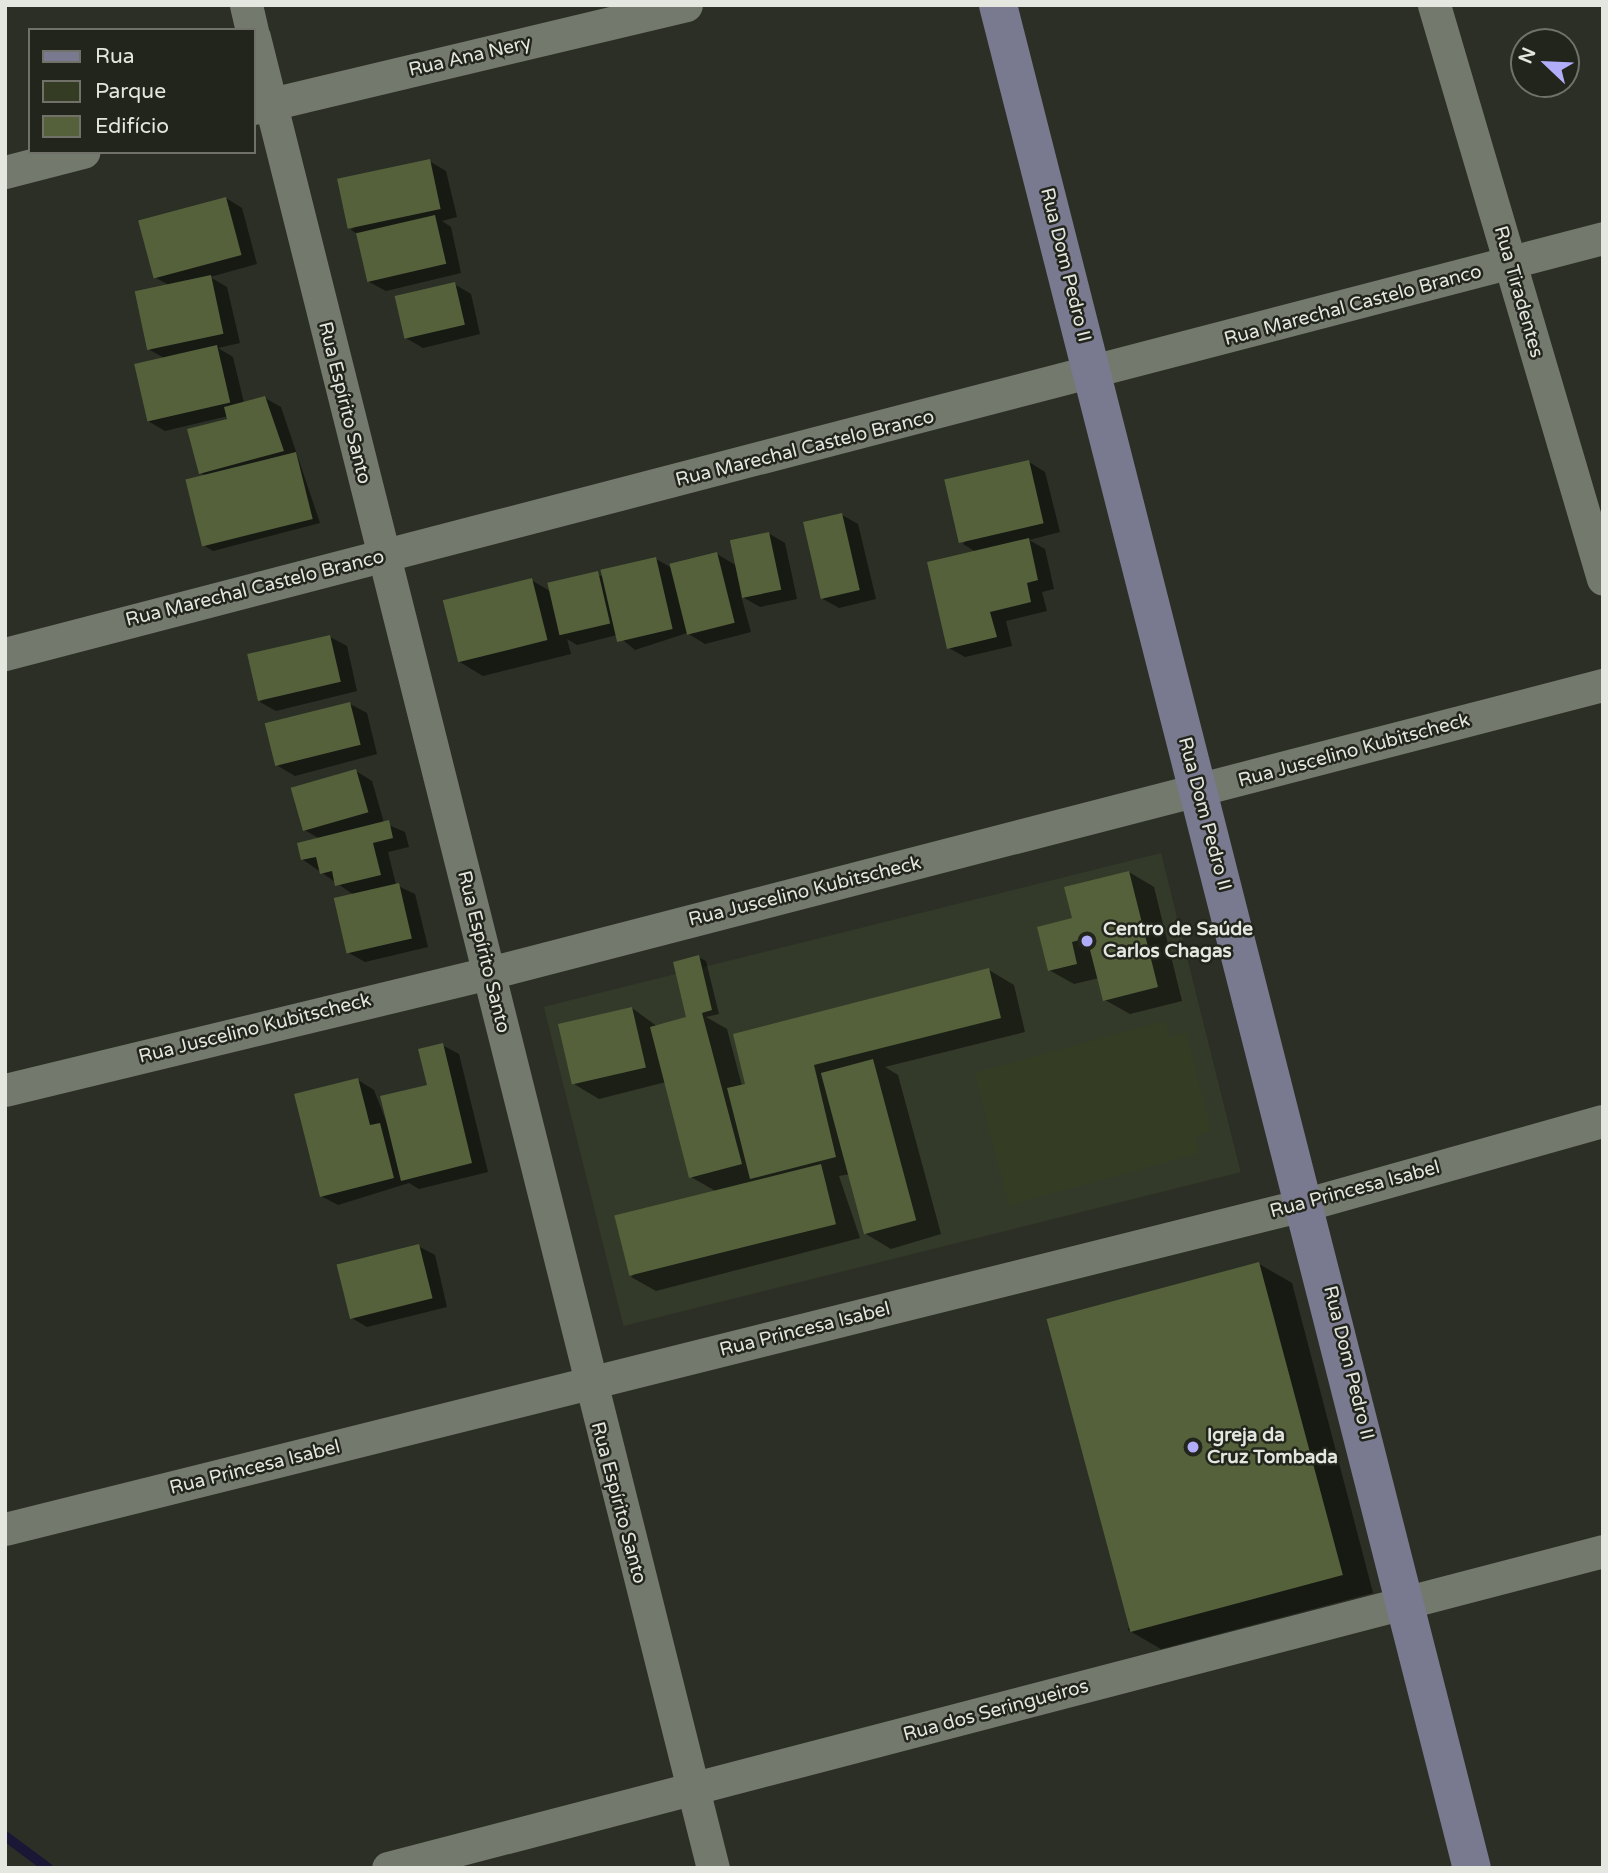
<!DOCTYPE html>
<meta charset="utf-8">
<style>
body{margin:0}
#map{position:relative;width:1608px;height:1873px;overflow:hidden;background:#2b2f25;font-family:"Varela Round",sans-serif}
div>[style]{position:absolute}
.built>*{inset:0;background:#343a2a;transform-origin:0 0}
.green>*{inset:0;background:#343d23}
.shadow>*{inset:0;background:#0007}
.stream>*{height:10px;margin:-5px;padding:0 5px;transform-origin:5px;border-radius:5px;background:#1a1636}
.building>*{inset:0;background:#55613b;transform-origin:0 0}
.street>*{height:33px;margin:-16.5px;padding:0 16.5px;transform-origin:16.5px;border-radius:16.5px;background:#74796d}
.secondary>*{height:38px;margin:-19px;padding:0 19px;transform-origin:19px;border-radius:19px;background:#79798f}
.dots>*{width:19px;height:19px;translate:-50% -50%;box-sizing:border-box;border:4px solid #22251c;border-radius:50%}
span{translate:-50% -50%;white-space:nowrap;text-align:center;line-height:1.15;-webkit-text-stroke:5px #22251c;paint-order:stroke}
.street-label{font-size:19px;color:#e4e6e0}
.poi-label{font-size:19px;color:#e4e6e0;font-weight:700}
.left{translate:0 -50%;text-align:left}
.frame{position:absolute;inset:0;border:7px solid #e4e6e0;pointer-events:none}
.legend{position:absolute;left:28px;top:28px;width:228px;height:126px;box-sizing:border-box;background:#22251c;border:2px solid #70726a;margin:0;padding:9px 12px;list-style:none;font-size:21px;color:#e4e6e0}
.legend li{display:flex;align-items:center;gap:14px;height:35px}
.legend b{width:35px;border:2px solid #70726a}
.north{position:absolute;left:1510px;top:28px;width:70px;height:70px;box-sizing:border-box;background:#22251c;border:2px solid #70726a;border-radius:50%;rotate:293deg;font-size:19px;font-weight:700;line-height:28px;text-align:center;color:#e4e6e0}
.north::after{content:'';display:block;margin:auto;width:24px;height:32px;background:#b2adf9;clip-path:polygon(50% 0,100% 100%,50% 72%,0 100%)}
</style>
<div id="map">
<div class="built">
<div style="left:1161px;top:853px;width:329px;height:636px;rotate:76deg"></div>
</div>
<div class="green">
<div style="clip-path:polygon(1165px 1021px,1170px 1038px,1186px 1033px,1211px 1131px,1195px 1136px,1199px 1153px,1009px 1205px,975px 1073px)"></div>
</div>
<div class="shadow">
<div style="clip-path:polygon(429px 161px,446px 171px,457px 217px,442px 221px,451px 227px,461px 273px,386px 291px,369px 282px,358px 234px,351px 230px)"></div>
<div style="clip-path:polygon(226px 198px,242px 208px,257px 264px,210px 277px,227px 287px,240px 343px,218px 348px,233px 357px,244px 403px,265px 398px,281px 407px,320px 523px,213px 551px,205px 546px,207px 477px,200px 472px,228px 416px,165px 431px,148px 421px,166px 359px,150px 350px,171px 286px,156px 278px)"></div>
<div style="clip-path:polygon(454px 284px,471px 294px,480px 334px,423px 348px,406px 338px)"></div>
<div style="clip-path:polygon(1029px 462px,1045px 472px,1060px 532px,1029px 540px,1045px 549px,1054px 589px,1042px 592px,1047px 611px,1006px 621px,1012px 646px,965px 657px,949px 648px,976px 552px,963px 544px)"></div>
<div style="clip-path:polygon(842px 515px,858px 524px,876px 599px,839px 608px,823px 599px)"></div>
<div style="clip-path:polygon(768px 533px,785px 543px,797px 599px,760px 607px,741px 596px,751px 632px,705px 644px,687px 633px,635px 650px,617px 635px,577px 645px,567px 639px,571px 654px,483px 676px,458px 661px,531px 580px,550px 591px,656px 559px,670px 567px,717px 554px,737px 566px)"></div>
<div style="clip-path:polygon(330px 637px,347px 646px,357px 691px,276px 711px,260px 702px)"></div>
<div style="clip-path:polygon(350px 704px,367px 713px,377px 754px,295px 776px,278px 766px)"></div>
<div style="clip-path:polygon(356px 771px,372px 781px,384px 823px,405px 832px,409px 847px,388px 852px,396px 885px,415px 894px,428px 947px,365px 962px,349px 953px,354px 895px,302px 859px,320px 839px,303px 829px)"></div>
<div style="clip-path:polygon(1129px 872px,1154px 887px,1182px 1001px,1130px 1014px,1105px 1000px,1099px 978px,1074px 984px,1049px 970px,1074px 919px)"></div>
<div style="clip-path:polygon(698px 957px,706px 961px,719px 1014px,706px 1017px,727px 1029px,742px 1086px,989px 970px,1014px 985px,1025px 1032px,885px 1067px,898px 1075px,941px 1234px,891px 1249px,866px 1234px,850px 1174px,839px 1176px,860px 1238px,656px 1291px,631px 1277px,717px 1192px,691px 1177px,666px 1082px,599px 1099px,574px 1084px,632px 1008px,658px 1027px,691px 1018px)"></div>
<div style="clip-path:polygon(442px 1045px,459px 1054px,488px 1172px,419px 1189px,409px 1183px,338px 1205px,321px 1196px,358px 1080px,374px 1090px,390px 1131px,429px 1086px)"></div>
<div style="clip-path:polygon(418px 1246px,435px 1255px,447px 1307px,367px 1327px,350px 1317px)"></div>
<div style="clip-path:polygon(1259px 1264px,1292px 1283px,1373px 1593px,1161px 1649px,1128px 1630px)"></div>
</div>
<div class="stream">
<div style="left:5px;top:1836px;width:54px;rotate:36.7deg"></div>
</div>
<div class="building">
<div style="left:430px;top:159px;width:51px;height:95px;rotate:78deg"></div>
<div style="left:226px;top:197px;width:60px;height:91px;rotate:75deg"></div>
<div style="left:435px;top:215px;width:50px;height:81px;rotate:77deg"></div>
<div style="left:211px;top:275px;width:60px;height:78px;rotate:78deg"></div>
<div style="left:455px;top:282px;width:44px;height:62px;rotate:77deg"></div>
<div style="left:217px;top:345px;width:59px;height:85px;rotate:77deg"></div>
<div style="clip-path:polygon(265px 396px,284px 451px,199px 474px,187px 429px,227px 419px,224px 407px)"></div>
<div style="left:296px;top:452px;width:69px;height:114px;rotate:76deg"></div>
<div style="left:1029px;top:460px;width:65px;height:87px;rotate:77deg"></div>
<div style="left:842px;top:513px;width:79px;height:40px;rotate:77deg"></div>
<div style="left:769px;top:532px;width:59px;height:40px;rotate:78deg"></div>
<div style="clip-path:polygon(1029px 538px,1038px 580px,1027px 583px,1031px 602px,990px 612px,997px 637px,947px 649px,927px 562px)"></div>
<div style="left:717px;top:552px;width:73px;height:49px;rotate:76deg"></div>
<div style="left:656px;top:557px;width:74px;height:57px;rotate:77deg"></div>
<div style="left:598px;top:571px;width:54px;height:52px;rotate:77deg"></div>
<div style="left:532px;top:578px;width:64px;height:92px;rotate:76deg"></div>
<div style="left:330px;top:635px;width:48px;height:85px;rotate:77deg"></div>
<div style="left:350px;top:702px;width:44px;height:88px;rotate:76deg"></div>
<div style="left:356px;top:769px;width:45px;height:68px;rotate:74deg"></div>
<div style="clip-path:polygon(389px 820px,393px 838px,373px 843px,381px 875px,335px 886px,332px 871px,320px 874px,316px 857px,301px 860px,297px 843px)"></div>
<div style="clip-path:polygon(1129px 871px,1158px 987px,1103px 1001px,1087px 938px,1072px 942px,1077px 964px,1048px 971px,1037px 927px,1072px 918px,1064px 887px)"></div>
<div style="left:399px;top:883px;width:57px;height:67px;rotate:77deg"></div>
<div style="clip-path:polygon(699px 955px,712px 1010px,702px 1013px,742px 1164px,689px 1178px,650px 1027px,686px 1017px,673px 962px)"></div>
<div style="clip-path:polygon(989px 968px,1001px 1018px,814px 1065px,836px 1157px,750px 1179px,727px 1088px,745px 1084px,733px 1034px)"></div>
<div style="left:632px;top:1007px;width:62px;height:76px;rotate:77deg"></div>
<div style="clip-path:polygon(443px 1043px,472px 1163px,401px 1181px,380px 1096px,427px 1085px,418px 1049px)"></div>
<div style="left:873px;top:1059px;width:167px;height:54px;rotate:75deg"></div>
<div style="clip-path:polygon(358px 1078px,370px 1125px,380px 1123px,394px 1178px,320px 1197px,294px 1094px)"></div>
<div style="left:821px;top:1164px;width:62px;height:213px;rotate:76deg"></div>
<div style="left:419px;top:1244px;width:56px;height:85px;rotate:76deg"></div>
<div style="left:1259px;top:1262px;width:324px;height:220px;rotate:75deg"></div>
</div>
<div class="street">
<div style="left:246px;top:5px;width:26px;rotate:77deg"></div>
<div style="left:1434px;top:5px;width:598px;rotate:73.59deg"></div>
<div style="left:254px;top:37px;width:1888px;rotate:75.93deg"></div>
<div style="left:254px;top:108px;width:444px;rotate:-13.4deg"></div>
<div style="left:5px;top:172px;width:81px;rotate:-14.4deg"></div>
<div style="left:5px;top:654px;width:1651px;rotate:-14.59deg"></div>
<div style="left:5px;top:1090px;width:498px;rotate:-13.6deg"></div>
<div style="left:489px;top:973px;width:1151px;rotate:-14.5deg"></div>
<div style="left:5px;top:1529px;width:1342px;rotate:-14.02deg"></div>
<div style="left:1307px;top:1204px;width:307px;rotate:-15.7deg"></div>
<div style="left:388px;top:1868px;width:1256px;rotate:-14.62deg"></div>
</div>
<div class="secondary">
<div style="left:998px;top:5px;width:1922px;rotate:75.73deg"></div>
</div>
<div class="dots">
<div style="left:1087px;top:941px;background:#b2adf9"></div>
<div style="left:1193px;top:1447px;background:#b2adf9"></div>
</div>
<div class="street-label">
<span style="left:470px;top:57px;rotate:-13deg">Rua Ana Nery</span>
<span style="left:1065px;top:265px;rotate:76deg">Rua Dom Pedro II</span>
<span style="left:1518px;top:292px;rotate:74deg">Rua Tiradentes</span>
<span style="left:1353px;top:306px;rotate:-15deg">Rua Marechal Castelo Branco</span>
<span style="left:344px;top:403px;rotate:76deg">Rua Espírito Santo</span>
<span style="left:805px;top:449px;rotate:-14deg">Rua Marechal Castelo Branco</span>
<span style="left:255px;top:589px;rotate:-14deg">Rua Marechal Castelo Branco</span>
<span style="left:1354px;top:751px;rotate:-15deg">Rua Juscelino Kubitscheck</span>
<span style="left:1204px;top:814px;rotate:75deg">Rua Dom Pedro II</span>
<span style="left:805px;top:892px;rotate:-14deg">Rua Juscelino Kubitscheck</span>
<span style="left:483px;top:952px;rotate:76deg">Rua Espírito Santo</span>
<span style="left:255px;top:1029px;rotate:-14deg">Rua Juscelino Kubitscheck</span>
<span style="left:1355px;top:1190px;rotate:-15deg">Rua Princesa Isabel</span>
<span style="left:805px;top:1330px;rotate:-14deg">Rua Princesa Isabel</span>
<span style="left:1348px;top:1363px;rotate:76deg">Rua Dom Pedro II</span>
<span style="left:255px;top:1468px;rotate:-14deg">Rua Princesa Isabel</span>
<span style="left:618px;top:1503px;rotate:75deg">Rua Espírito Santo</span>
<span style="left:996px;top:1711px;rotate:-15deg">Rua dos Seringueiros</span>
</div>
<div class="poi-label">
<span class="left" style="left:1103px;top:941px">Centro de Saúde<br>Carlos Chagas</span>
<span class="left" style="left:1207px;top:1447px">Igreja da<br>Cruz Tombada</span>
</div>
<div class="frame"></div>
<ul class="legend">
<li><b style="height:9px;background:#79798f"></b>Rua</li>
<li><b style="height:19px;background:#343d23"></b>Parque</li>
<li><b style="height:19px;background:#55613b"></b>Edifício</li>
</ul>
<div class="north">N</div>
</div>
